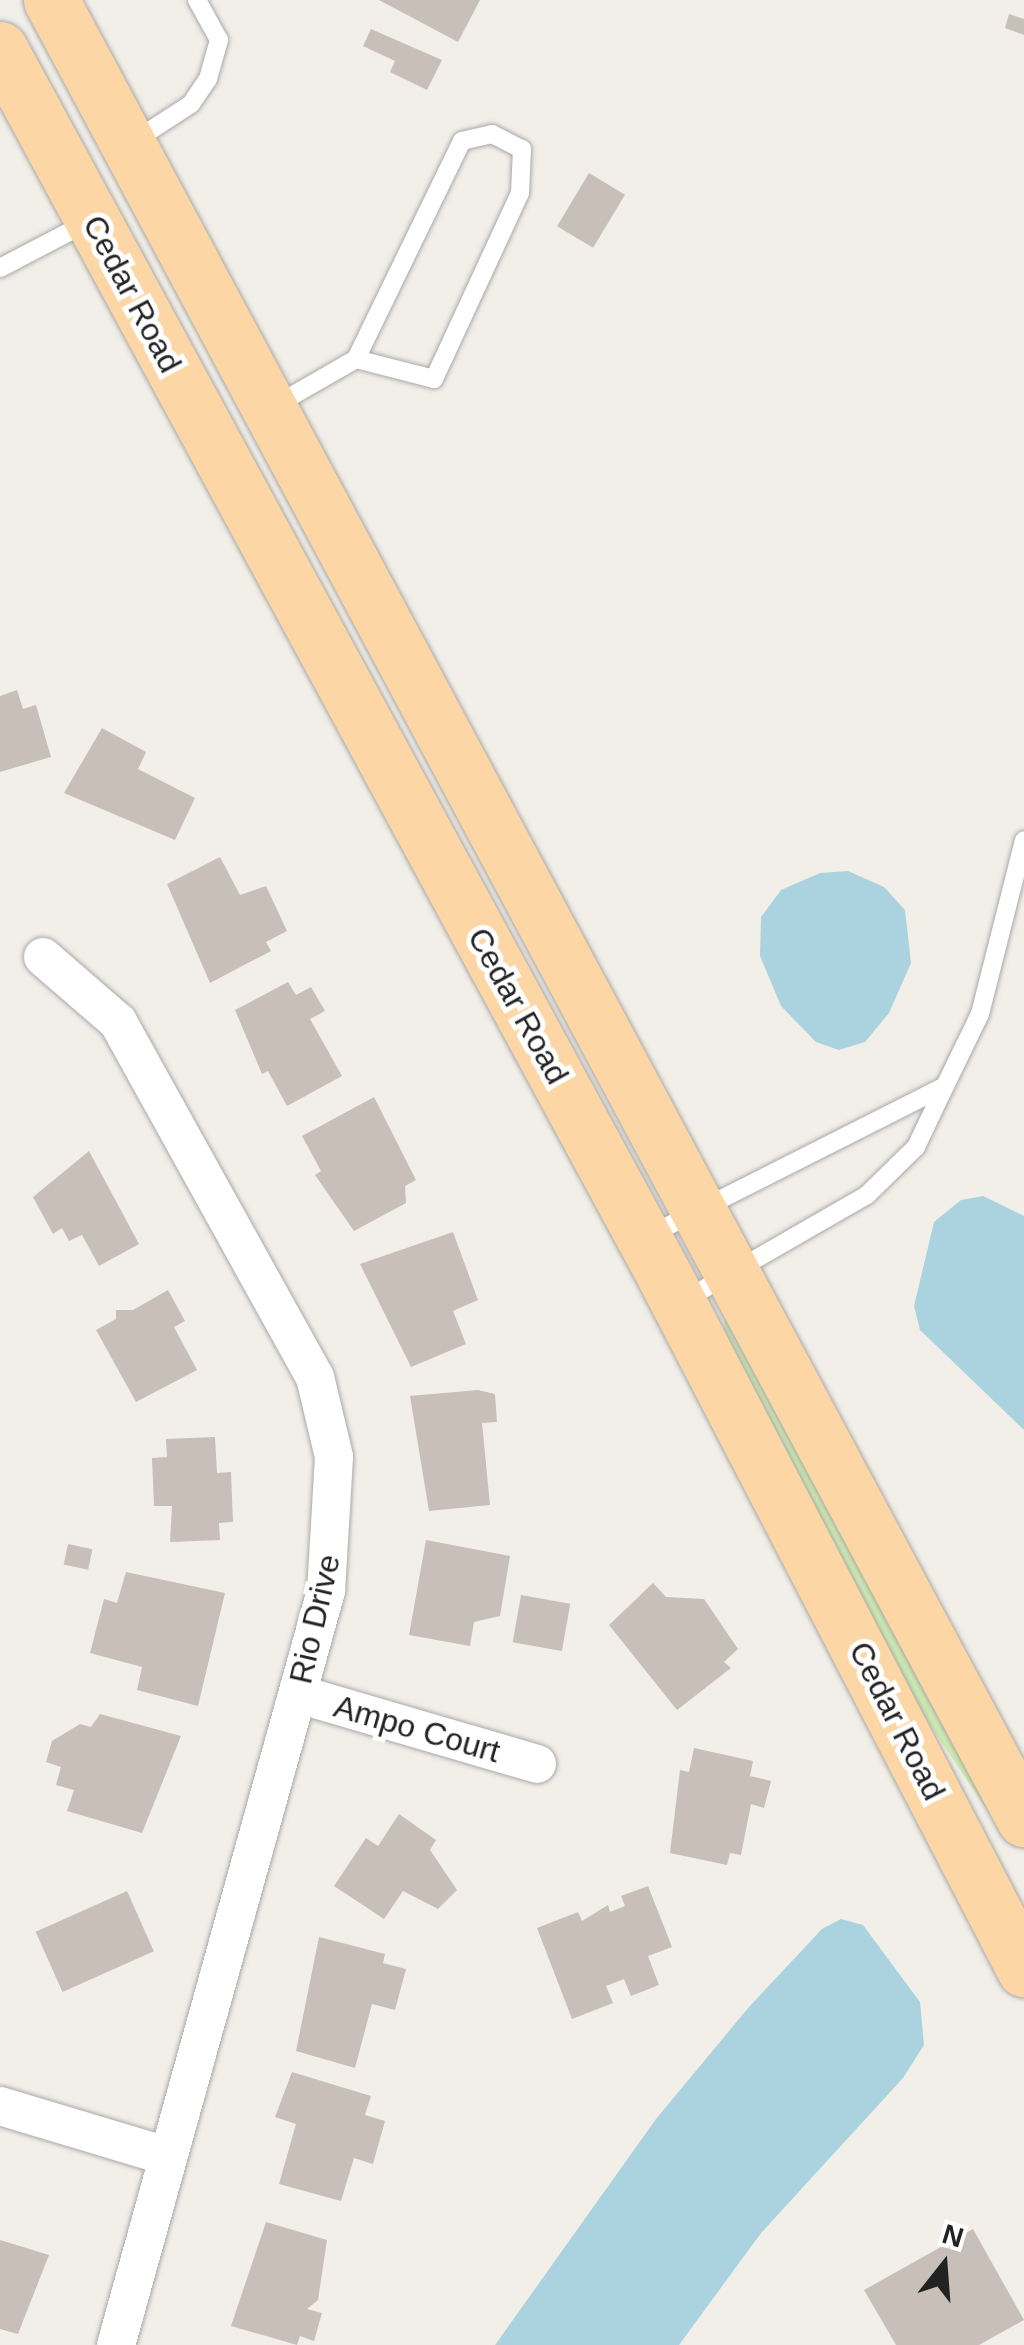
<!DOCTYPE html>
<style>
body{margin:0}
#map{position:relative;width:1024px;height:2345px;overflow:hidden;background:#f2efe9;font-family:Arial,sans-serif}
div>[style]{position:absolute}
.grass>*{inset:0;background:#cdebb0}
.water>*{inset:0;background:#aad3df}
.building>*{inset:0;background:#c7bfb8;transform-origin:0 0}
.roads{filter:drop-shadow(0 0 2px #a9a9a9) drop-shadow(0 0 2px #a9a9a9)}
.lane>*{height:18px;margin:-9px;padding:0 9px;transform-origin:9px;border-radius:9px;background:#fff}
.street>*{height:38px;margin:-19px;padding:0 19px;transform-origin:19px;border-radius:19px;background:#fff}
.primary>*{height:55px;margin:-27.5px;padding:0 27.5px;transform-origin:27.5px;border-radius:27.5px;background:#fcd6a4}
span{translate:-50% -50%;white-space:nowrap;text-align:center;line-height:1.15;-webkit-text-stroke:10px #fff;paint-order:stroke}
.street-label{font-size:32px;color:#222}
.north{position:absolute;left:894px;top:2215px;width:100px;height:100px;-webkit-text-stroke:8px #fff;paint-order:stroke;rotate:17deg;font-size:28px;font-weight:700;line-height:40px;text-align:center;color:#222}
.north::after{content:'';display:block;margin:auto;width:35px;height:45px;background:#222;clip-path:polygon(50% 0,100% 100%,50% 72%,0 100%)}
</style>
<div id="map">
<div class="grass">
<div style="clip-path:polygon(725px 1312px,1009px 1839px,1008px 1841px,905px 1688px,724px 1337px)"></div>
</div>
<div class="water">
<div style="clip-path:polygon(848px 871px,884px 887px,905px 910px,911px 963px,889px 1013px,865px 1042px,839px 1050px,816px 1042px,781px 1006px,760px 956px,761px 917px,781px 890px,820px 873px)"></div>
<div style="clip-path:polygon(983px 1196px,1024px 1216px,1024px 1430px,920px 1330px,914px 1306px,934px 1222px,961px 1200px)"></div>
<div style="clip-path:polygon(841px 1919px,863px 1925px,920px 2002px,924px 2045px,903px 2078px,761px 2233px,679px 2345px,495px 2345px,656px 2119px,749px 2007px,822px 1929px)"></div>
</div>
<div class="building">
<div style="clip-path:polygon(379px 0,480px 0,458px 42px)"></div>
<div style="clip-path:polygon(1009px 14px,1024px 19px,1024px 35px,1005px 28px)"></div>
<div style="clip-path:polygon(371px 29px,442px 60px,427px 90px,390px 72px,395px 61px,363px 46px)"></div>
<div style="left:589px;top:173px;width:42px;height:62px;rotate:31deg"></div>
<div style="clip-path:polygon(17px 690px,23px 709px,36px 705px,51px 757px,0 772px,0 696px)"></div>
<div style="clip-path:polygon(102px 728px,146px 752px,138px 769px,195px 798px,175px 840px,64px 793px)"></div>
<div style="clip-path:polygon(220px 857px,240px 895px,266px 886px,287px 931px,266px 942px,271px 951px,210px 983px,167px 884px)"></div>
<div style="clip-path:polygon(288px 982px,296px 995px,311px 987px,325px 1011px,310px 1019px,342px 1076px,287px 1106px,268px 1071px,262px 1074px,235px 1010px)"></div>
<div style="clip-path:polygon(374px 1097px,416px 1180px,405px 1186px,406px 1203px,354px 1231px,315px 1175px,321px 1171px,302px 1136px)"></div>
<div style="clip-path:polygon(89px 1151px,139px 1244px,99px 1266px,82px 1235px,69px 1241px,62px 1228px,53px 1234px,33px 1197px)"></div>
<div style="clip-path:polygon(453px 1232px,478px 1300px,453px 1311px,466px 1344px,411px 1367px,360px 1264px)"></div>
<div style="clip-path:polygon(168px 1290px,185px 1321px,174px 1327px,197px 1370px,136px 1402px,96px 1330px,116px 1319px,116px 1310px,133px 1310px)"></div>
<div style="clip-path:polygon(478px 1390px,495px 1394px,497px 1422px,482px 1423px,490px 1505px,429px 1511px,410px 1396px)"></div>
<div style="clip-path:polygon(215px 1437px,217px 1473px,231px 1472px,233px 1522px,219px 1523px,220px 1540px,170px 1542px,172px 1506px,154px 1506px,152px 1458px,167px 1457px,166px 1439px)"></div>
<div style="clip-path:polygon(426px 1540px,510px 1556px,500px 1616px,474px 1622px,470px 1646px,409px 1635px)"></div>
<div style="left:68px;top:1544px;width:25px;height:21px;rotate:12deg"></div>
<div style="clip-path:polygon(126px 1572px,225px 1593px,198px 1706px,137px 1690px,142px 1667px,90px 1653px,104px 1599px,117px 1603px)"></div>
<div style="clip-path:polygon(653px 1583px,666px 1597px,704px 1599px,738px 1649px,724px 1662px,731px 1668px,677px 1710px,609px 1625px)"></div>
<div style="left:521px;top:1595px;width:50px;height:48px;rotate:10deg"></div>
<div style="clip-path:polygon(100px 1714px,181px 1736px,142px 1833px,67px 1811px,74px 1790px,56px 1785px,61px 1767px,46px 1762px,52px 1741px,80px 1724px,91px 1727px)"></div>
<div style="clip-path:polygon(694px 1748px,753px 1761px,750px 1776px,771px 1781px,764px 1808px,751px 1804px,741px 1855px,730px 1853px,727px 1865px,670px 1853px,680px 1770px,689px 1772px)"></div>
<div style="clip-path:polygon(399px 1814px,436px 1840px,430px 1850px,457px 1890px,438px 1909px,403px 1891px,384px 1919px,334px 1886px,366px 1838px,378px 1846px)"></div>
<div style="clip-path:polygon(648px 1886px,672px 1947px,648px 1956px,659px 1985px,631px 1996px,624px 1979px,606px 1986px,613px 2003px,572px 2019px,537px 1928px,578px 1912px,582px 1921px,608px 1905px,610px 1912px,625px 1906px,621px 1896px)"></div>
<div style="left:127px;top:1891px;width:66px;height:100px;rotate:66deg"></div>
<div style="clip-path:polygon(319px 1937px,385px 1954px,383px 1963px,406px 1969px,395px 2010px,372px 2004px,355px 2068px,296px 2051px)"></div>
<div style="clip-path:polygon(292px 2072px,371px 2096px,365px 2115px,385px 2121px,373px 2164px,354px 2158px,341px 2201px,279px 2184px,296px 2124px,275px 2117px)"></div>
<div style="clip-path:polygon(266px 2222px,327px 2240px,318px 2300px,307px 2309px,322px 2313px,314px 2341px,300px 2336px,297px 2345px,231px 2326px)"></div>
<div style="clip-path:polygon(973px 2229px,1024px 2320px,979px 2345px,896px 2345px,864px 2290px)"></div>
<div style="clip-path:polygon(0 2240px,49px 2255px,18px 2334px,0 2329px)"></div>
</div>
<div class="roads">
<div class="lane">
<div style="left:134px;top:141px;width:68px;rotate:-33deg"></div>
<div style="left:191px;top:104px;width:30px;rotate:-56deg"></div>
<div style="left:208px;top:79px;width:41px;rotate:-74.2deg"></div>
<div style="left:219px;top:40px;width:46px;rotate:-118.8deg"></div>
<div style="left:0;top:268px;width:99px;rotate:-27.6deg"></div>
<div style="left:276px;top:405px;width:92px;rotate:-29.9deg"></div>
<div style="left:356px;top:359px;width:242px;rotate:-64.1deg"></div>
<div style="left:462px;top:141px;width:31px;rotate:-13deg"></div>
<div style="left:492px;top:134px;width:34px;rotate:27deg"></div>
<div style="left:522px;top:149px;width:44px;rotate:92.6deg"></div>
<div style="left:520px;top:193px;width:205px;rotate:114.8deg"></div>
<div style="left:434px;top:379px;width:81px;rotate:-165.6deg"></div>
<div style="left:945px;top:1086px;width:80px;rotate:-64.1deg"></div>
<div style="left:980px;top:1014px;width:179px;rotate:-75.8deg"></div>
<div style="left:650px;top:1235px;width:330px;rotate:-26.8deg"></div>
<div style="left:945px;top:1086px;width:68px;rotate:115.4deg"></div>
<div style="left:916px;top:1147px;width:69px;rotate:135.6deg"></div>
<div style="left:867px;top:1195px;width:212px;rotate:150.1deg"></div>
</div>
<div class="street">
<div style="left:43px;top:957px;width:99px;rotate:40.9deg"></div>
<div style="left:118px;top:1022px;width:406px;rotate:61deg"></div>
<div style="left:315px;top:1377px;width:82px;rotate:76.6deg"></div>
<div style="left:334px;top:1457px;width:134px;rotate:93.4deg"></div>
<div style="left:326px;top:1591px;width:783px;rotate:105.56deg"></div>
<div style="left:298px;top:1694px;width:249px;rotate:16.3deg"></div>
<div style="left:0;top:2106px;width:174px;rotate:16.7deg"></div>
</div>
<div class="primary">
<div style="left:51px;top:0;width:2063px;rotate:61.86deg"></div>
<div style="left:0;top:49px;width:1396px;rotate:61.56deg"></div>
<div style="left:665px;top:1277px;width:780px;rotate:62.58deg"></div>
</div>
</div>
<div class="street-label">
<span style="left:132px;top:294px;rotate:62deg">Cedar Road</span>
<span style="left:518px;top:1006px;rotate:61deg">Cedar Road</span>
<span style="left:315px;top:1619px;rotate:-77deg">Rio Drive</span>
<span style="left:897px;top:1721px;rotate:63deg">Cedar Road</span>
<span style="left:417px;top:1729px;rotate:16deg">Ampo Court</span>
</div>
<div class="north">N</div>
</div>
